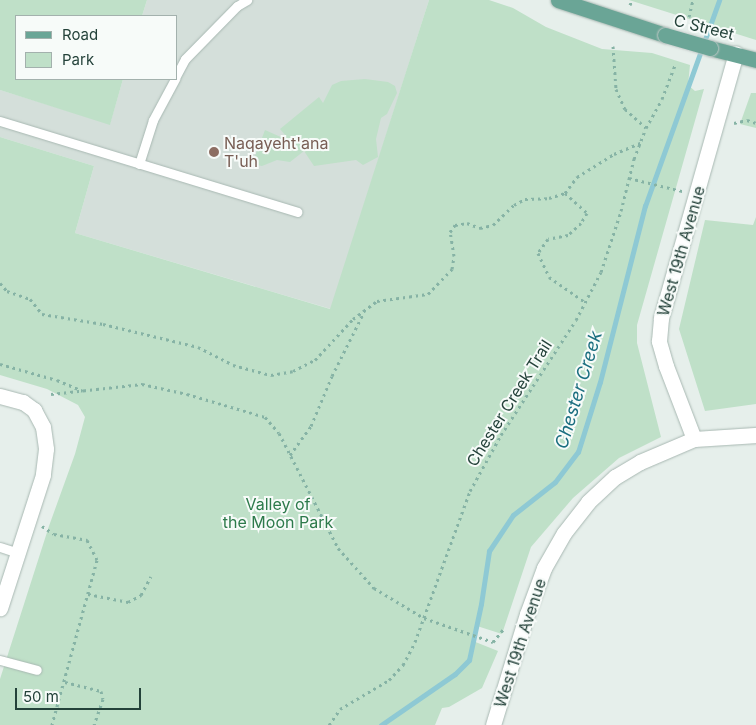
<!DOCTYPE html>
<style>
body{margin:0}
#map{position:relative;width:756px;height:725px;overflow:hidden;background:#e6efeb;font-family:Inter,sans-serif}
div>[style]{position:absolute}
.built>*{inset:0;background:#d4dfda}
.green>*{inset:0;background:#bfe0c8}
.stream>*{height:5px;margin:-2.5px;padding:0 2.5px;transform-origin:2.5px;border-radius:2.5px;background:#8ec9d4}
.path>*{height:3px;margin-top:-1.5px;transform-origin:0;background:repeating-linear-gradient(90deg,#86b3a5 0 2.5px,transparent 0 6.5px)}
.roads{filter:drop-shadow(0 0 1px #a8b8b2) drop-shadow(0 0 1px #a8b8b2)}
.lane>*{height:9px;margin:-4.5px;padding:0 4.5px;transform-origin:4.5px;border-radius:4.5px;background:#fff}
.street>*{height:15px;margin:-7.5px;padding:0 7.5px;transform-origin:7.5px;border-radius:7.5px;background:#fff}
.secondary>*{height:15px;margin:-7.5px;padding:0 7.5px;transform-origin:7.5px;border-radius:7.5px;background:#fff}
.primary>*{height:15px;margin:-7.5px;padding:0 7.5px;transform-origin:7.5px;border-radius:7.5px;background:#6aa596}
.bridges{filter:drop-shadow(0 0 1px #c2cac8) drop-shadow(0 0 1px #c2cac8)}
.primary-bridge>*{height:15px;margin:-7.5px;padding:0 7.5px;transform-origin:7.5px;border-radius:7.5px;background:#6aa596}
.dots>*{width:14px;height:14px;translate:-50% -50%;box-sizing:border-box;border:2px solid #f7fbf9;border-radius:50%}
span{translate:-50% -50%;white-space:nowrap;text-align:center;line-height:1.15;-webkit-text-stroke:4px #f7fbf9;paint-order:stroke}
.street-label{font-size:16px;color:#24423a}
.education-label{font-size:16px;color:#785e54}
.left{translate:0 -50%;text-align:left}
.park-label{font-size:16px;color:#2d7a4b}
.water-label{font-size:18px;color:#1c6f80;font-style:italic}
.legend{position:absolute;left:15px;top:15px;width:162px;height:65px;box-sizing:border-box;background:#f7fbf9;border:1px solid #a3b1ad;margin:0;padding:6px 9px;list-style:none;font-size:15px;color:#24423a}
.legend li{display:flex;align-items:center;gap:10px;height:25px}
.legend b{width:25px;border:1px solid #a3b1ad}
.scale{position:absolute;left:15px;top:688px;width:126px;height:22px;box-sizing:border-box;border:2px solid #24423a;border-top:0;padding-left:6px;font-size:15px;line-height:18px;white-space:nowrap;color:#24423a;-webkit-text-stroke:4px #f7fbf9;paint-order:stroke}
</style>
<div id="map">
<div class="built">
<div style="clip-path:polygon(147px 0,429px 0,331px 309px,75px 233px,94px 166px,0 137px,0 90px,110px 124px,123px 79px,176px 79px,176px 16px,142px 16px)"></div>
</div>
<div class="green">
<div style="clip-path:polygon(0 0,147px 0,142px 16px,16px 16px,16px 79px,123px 79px,110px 125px,0 90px)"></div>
<div style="clip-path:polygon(429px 0,489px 0,513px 8px,546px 27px,602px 49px,652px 53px,690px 65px,688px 85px,695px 91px,704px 89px,637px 325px,637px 343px,661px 437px,619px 458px,573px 498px,531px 547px,502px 634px,477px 626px,473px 641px,498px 651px,482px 688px,449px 707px,442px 708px,435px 725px,0 725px,0 679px,49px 526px,75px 454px,85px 417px,78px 405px,47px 389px,0 375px,0 137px,94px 166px,75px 233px,330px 309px)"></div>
<div style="clip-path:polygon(629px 0,756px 0,756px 40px)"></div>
<div style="clip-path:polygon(365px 79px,388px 82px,395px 86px,397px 93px,387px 114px,381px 118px,376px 139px,378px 157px,363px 165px,356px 160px,314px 166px,304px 151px,290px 162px,277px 160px,262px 166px,252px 164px,265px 130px,283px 138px,286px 136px,280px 129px,319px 97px,323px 103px,332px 85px,341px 81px)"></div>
<div style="clip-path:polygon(751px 93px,756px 93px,756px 128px,740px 124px)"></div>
<div style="clip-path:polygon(756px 217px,756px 404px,705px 411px,679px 329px,705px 220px,753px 225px)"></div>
</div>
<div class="stream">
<div style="left:381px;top:725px;width:90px;rotate:-34.6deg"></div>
<div style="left:455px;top:674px;width:20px;rotate:-45deg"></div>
<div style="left:469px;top:660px;width:57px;rotate:-77.9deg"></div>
<div style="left:481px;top:604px;width:54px;rotate:-81.4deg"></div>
<div style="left:489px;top:551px;width:43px;rotate:-56.3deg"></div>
<div style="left:513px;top:515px;width:53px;rotate:-38.2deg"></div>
<div style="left:555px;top:482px;width:38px;rotate:-53deg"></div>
<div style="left:578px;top:452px;width:73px;rotate:-72.6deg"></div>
<div style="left:600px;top:382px;width:182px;rotate:-75.7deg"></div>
<div style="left:645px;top:206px;width:219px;rotate:-70.2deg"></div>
</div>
<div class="path">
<div style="left:630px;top:5px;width:5px;rotate:-68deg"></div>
<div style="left:689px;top:17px;width:17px;rotate:-77deg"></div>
<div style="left:613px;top:46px;width:43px;rotate:86deg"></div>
<div style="left:616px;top:89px;width:22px;rotate:66deg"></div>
<div style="left:625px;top:109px;width:28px;rotate:42deg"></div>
<div style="left:734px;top:123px;width:13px;rotate:-13deg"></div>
<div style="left:747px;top:120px;width:9px;rotate:18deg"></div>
<div style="left:629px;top:178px;width:55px;rotate:13.8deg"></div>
<div style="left:565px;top:193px;width:30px;rotate:42deg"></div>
<div style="left:587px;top:213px;width:12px;rotate:121deg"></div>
<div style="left:581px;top:223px;width:18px;rotate:137deg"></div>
<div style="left:568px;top:235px;width:20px;rotate:169deg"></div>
<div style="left:548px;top:239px;width:17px;rotate:126deg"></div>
<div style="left:538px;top:253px;width:26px;rotate:65deg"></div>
<div style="left:549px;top:277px;width:44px;rotate:34.8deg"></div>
<div style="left:0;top:283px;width:11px;rotate:49deg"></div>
<div style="left:7px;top:291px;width:24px;rotate:19deg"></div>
<div style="left:30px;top:299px;width:19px;rotate:51deg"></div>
<div style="left:42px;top:314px;width:62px;rotate:9.3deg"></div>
<div style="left:103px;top:324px;width:98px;rotate:13.6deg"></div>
<div style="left:198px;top:347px;width:39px;rotate:27deg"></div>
<div style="left:233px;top:365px;width:39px;rotate:15deg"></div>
<div style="left:271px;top:375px;width:22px;rotate:-10deg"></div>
<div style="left:293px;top:371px;width:25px;rotate:-27deg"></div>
<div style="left:315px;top:360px;width:56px;rotate:-47.2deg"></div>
<div style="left:353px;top:319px;width:30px;rotate:-37deg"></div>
<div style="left:377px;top:301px;width:51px;rotate:-7.8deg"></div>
<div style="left:428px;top:294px;width:35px;rotate:-46deg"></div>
<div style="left:452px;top:269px;width:13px;rotate:-81deg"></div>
<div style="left:454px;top:256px;width:24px;rotate:-99deg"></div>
<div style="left:450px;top:232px;width:9px;rotate:-54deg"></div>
<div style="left:455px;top:225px;width:12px;rotate:-9deg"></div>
<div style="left:467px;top:223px;width:14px;rotate:21deg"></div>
<div style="left:480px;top:228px;width:13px;rotate:-13deg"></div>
<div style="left:493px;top:225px;width:29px;rotate:-44deg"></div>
<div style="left:514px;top:205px;width:13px;rotate:-29deg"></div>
<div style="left:525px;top:199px;width:24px;rotate:-2deg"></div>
<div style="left:549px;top:198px;width:17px;rotate:-17deg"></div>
<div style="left:565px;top:193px;width:20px;rotate:-53deg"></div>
<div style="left:577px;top:177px;width:44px;rotate:-31.9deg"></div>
<div style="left:614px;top:154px;width:30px;rotate:-23deg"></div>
<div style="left:0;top:364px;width:59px;rotate:15.7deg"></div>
<div style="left:57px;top:380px;width:28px;rotate:23deg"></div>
<div style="left:51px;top:394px;width:92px;rotate:-6.3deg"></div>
<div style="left:142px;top:384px;width:46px;rotate:12.5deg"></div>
<div style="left:187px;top:394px;width:81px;rotate:16.4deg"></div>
<div style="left:265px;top:417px;width:21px;rotate:49deg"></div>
<div style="left:279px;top:433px;width:129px;rotate:62.8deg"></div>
<div style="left:338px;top:548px;width:54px;rotate:48deg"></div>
<div style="left:374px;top:588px;width:58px;rotate:31deg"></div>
<div style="left:424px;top:618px;width:73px;rotate:19.2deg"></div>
<div style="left:493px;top:642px;width:19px;rotate:-51deg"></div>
<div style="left:290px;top:455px;width:36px;rotate:-54deg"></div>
<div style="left:311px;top:426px;width:54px;rotate:-67.2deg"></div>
<div style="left:332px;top:376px;width:72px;rotate:-63.4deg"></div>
<div style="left:42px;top:526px;width:14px;rotate:34deg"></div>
<div style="left:54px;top:534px;width:34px;rotate:10deg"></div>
<div style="left:87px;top:540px;width:22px;rotate:63deg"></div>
<div style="left:97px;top:560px;width:171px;rotate:105.3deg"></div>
<div style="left:88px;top:594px;width:41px;rotate:11.3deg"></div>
<div style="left:128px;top:602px;width:15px;rotate:-28deg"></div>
<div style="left:141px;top:595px;width:21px;rotate:-62deg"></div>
<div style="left:65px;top:682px;width:37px;rotate:14deg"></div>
<div style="left:101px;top:691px;width:8px;rotate:76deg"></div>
<div style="left:103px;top:699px;width:28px;rotate:109deg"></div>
<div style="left:329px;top:725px;width:19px;rotate:-55deg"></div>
<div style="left:340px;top:709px;width:57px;rotate:-30.6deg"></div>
<div style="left:389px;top:680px;width:21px;rotate:-47deg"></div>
<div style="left:403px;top:665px;width:26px;rotate:-62deg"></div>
<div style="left:415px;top:642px;width:161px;rotate:-70deg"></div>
<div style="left:470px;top:491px;width:64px;rotate:-61deg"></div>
<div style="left:501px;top:435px;width:137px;rotate:-56.9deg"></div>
<div style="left:576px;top:320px;width:54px;rotate:-62.5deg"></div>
<div style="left:601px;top:272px;width:64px;rotate:-71.8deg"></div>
<div style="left:621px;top:211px;width:54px;rotate:-76deg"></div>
<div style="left:634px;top:159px;width:33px;rotate:-69deg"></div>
<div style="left:646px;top:128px;width:33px;rotate:-61deg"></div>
<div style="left:662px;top:99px;width:36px;rotate:-69deg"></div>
</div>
<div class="roads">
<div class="lane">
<div style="left:176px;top:76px;width:19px;rotate:-62deg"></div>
<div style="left:185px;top:59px;width:74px;rotate:-45.5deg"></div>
<div style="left:237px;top:6px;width:12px;rotate:-31deg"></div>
<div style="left:0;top:121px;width:311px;rotate:17deg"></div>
<div style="left:139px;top:164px;width:46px;rotate:-72.3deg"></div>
<div style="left:153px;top:120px;width:47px;rotate:-61.8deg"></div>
<div style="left:0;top:547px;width:19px;rotate:18deg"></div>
<div style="left:0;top:660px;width:38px;rotate:15deg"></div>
</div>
<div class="street">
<div style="left:694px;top:439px;width:62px;rotate:-3.7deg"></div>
<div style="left:493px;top:725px;width:116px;rotate:-73deg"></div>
<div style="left:527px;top:614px;width:49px;rotate:-69.7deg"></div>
<div style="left:544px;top:568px;width:40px;rotate:-60.3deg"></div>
<div style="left:564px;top:533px;width:39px;rotate:-52deg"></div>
<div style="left:588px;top:502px;width:37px;rotate:-43deg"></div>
<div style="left:615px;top:477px;width:29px;rotate:-31deg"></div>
<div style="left:640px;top:462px;width:59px;rotate:-23.1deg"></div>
<div style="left:694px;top:439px;width:78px;rotate:-111deg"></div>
<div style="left:666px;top:366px;width:26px;rotate:-106deg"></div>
<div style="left:659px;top:341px;width:23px;rotate:-85deg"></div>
<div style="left:661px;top:318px;width:275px;rotate:-74.2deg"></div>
</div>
<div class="secondary">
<div style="left:0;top:396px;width:24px;rotate:15deg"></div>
<div style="left:23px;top:402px;width:14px;rotate:36deg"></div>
<div style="left:34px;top:410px;width:19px;rotate:62deg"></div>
<div style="left:43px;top:427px;width:22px;rotate:82deg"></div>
<div style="left:46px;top:449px;width:26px;rotate:97deg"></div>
<div style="left:43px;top:475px;width:140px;rotate:107.9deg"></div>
</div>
<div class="primary">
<div style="left:558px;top:0;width:113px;rotate:18.1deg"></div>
<div style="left:710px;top:48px;width:48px;rotate:14.6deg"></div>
</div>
</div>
<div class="bridges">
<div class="primary-bridge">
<div style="left:665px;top:35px;width:47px;rotate:16.1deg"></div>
</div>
</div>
<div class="dots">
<div style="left:214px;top:152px;background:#8d6e63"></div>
</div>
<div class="street-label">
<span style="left:704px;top:27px;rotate:14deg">C Street</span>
<span style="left:681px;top:251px;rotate:-74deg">West 19th Avenue</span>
<span style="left:509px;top:403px;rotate:-58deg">Chester Creek Trail</span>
<span style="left:520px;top:643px;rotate:-72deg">West 19th Avenue</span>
</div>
<div class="education-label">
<span class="left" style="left:224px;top:152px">Naqayeht'ana<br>T'uh</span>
</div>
<div class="park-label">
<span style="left:278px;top:513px">Valley of<br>the Moon Park</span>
</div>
<div class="water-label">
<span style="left:579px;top:390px;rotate:-73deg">Chester Creek</span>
</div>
<ul class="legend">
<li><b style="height:6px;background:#6aa596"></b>Road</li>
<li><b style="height:14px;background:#bfe0c8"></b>Park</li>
</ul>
<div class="scale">50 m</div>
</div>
